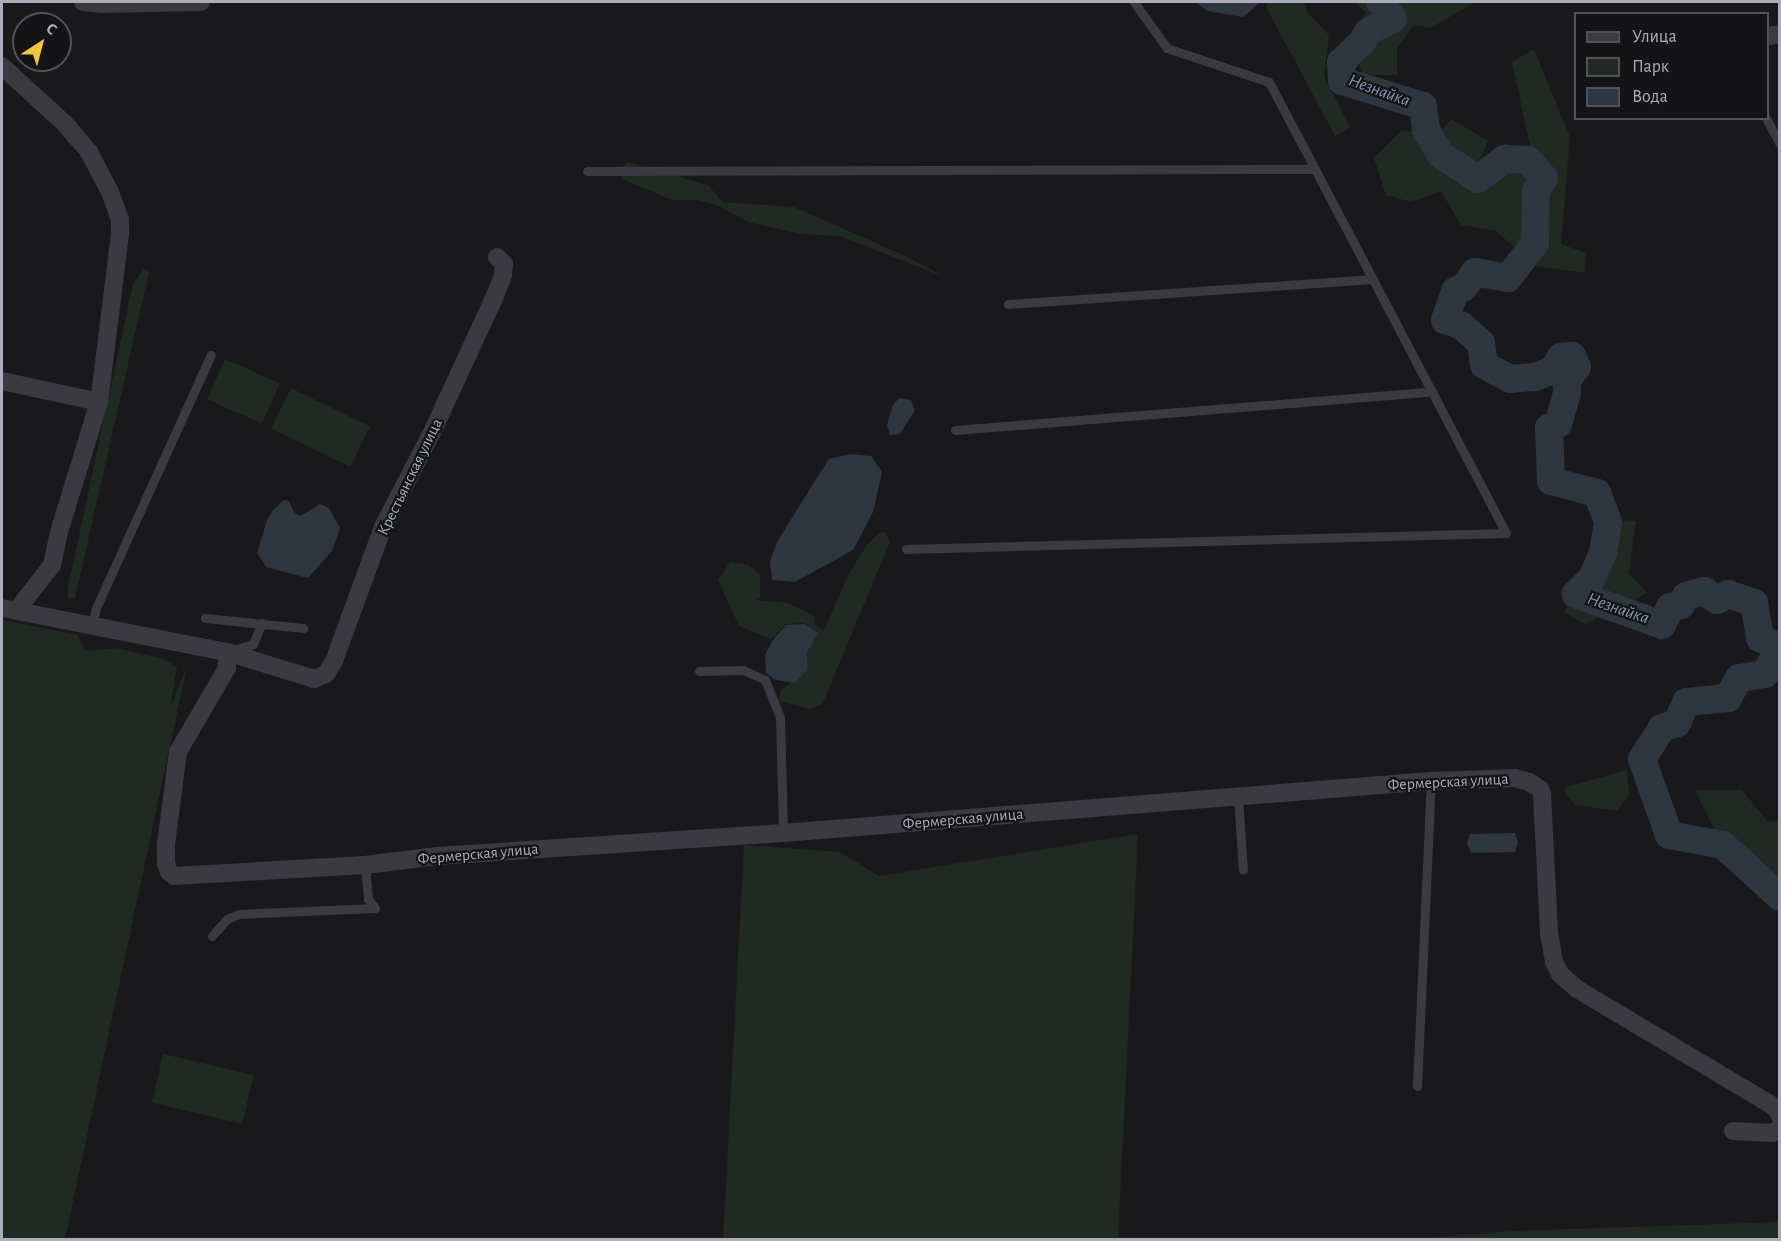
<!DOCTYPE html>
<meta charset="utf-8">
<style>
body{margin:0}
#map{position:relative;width:1781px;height:1241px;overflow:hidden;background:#19191b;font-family:"Alegreya Sans",sans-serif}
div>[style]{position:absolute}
.green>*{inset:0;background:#202922;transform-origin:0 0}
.water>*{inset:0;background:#2e363f}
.river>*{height:28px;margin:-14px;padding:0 14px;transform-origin:14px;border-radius:14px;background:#2e363f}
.service>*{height:9px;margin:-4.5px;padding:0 4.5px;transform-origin:4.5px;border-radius:4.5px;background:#3a3a40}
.minor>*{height:18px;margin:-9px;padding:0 9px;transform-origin:9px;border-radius:9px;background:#3a3a40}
span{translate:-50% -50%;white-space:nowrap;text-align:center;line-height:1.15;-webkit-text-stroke:4.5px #141416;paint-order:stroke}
.street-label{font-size:16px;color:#abaeba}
.water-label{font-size:18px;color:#8398b5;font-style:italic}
.frame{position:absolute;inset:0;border:3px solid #abaeba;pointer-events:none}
.legend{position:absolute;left:1574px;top:12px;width:195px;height:108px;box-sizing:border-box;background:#141416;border:2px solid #505258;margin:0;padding:8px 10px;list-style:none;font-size:18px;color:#abaeba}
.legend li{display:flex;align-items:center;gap:12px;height:30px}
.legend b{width:30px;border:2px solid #505258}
.north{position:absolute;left:12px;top:12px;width:60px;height:60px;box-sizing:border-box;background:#141416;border:2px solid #505258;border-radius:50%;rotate:36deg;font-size:16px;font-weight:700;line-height:24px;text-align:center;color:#abaeba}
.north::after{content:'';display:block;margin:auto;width:21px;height:27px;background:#f2c63a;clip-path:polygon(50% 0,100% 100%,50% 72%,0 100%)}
</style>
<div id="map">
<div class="green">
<div style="clip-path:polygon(1267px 2px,1304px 2px,1306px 11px,1329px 35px,1324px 77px,1350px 127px,1335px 136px,1267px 9px)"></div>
<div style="clip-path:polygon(1355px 2px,1476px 2px,1430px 28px,1414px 25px,1397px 48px,1397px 75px,1363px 75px,1348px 39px,1366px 13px)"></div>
<div style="clip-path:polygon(1534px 49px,1570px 137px,1561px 244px,1586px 253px,1585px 273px,1536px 266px,1496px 231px,1461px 225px,1441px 191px,1411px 202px,1386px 195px,1374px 158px,1402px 130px,1437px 135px,1451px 119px,1488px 141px,1479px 161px,1530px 146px,1512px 62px)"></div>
<div style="clip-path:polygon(627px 162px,708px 185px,723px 202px,794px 207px,903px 255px,947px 278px,840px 236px,800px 234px,748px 222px,717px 205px,698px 200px,672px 200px,622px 179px,623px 167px)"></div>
<div style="clip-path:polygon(144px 269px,149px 272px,75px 598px,68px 598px,68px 587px,129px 302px,133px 284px)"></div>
<div style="left:225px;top:359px;width:60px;height:44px;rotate:24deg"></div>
<div style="left:291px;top:388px;width:88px;height:45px;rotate:26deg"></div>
<div style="clip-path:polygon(1624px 520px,1636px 521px,1629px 573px,1647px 593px,1585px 624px,1564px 612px)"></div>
<div style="clip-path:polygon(880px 532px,886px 533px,890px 542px,822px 705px,810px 709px,779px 701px,780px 691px,807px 670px,807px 653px,818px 633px,804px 623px,786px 624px,771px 639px,739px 626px,718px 580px,730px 562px,749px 565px,760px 575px,760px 598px,756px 600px,788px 603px,813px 615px,815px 625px,824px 631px,848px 575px,866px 546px)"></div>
<div style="clip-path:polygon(2px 620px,78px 635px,85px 651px,115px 648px,163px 659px,177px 667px,170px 708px,187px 666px,65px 1239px,2px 1239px)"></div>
<div style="clip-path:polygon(1627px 770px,1629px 795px,1617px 811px,1575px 805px,1564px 791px,1566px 787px)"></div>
<div style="clip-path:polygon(1695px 790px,1742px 790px,1768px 822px,1779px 820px,1779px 877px,1714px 829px)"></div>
<div style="clip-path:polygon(1138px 834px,1118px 1239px,723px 1240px,744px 845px,840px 852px,879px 876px)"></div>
<div style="left:163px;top:1054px;width:93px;height:50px;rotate:13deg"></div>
<div style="clip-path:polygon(1779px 1222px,1779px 1240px,1415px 1239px,1511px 1231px)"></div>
</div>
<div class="water">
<div style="clip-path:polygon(1196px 2px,1261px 2px,1243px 17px,1207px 11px)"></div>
<div style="clip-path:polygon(899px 398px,911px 400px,915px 410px,900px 434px,890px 435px,887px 425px,893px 405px)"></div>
<div style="clip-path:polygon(851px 454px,871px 456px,882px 472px,873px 512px,853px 550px,795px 582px,772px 580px,770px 561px,777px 542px,813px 484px,829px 459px)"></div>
<div style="clip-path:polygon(284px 500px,289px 501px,294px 512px,300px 516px,320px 504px,329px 508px,340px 528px,332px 551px,308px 578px,266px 567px,257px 553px,267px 520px,273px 510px)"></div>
<div style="clip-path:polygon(805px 624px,818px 633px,807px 653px,807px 670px,795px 683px,776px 680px,766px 673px,765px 655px,772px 641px,786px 625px)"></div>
<div style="clip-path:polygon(1515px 833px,1518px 843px,1515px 852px,1471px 853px,1467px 843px,1470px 834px)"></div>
</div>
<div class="river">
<div style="left:1380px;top:2px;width:21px;rotate:53deg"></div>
<div style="left:1393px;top:19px;width:28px;rotate:153deg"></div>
<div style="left:1368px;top:32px;width:12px;rotate:121deg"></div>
<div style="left:1362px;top:42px;width:29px;rotate:136deg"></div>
<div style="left:1341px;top:62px;width:19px;rotate:87deg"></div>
<div style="left:1342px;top:81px;width:85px;rotate:17.2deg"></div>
<div style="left:1423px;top:106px;width:24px;rotate:83deg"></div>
<div style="left:1426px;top:130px;width:29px;rotate:59deg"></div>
<div style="left:1441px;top:155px;width:44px;rotate:33deg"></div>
<div style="left:1478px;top:179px;width:34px;rotate:-37deg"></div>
<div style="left:1505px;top:159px;width:23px;rotate:2deg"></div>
<div style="left:1528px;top:160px;width:24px;rotate:48deg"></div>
<div style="left:1544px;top:178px;width:15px;rotate:122deg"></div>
<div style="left:1536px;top:191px;width:52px;rotate:91.1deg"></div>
<div style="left:1535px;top:243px;width:44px;rotate:127.6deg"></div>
<div style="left:1508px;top:278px;width:34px;rotate:-170deg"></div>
<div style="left:1475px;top:272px;width:19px;rotate:126deg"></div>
<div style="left:1464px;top:287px;width:10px;rotate:156deg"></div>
<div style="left:1455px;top:291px;width:31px;rotate:109deg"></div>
<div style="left:1445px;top:320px;width:18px;rotate:19deg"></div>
<div style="left:1462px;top:326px;width:25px;rotate:42deg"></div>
<div style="left:1481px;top:343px;width:22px;rotate:82deg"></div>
<div style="left:1484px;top:365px;width:30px;rotate:28deg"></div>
<div style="left:1510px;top:379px;width:25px;rotate:-5deg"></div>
<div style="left:1535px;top:377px;width:19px;rotate:-21deg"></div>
<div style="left:1553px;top:370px;width:15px;rotate:-58deg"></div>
<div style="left:1561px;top:357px;width:11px;rotate:-5deg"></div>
<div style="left:1572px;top:356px;width:12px;rotate:66deg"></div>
<div style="left:1577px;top:367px;width:16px;rotate:128deg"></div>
<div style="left:1567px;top:380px;width:13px;rotate:90deg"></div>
<div style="left:1567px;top:393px;width:32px;rotate:106deg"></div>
<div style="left:1558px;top:424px;width:10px;rotate:156deg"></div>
<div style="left:1549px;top:428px;width:53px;rotate:87.8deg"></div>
<div style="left:1551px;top:481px;width:48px;rotate:14.6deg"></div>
<div style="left:1597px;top:493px;width:31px;rotate:69deg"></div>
<div style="left:1608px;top:522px;width:31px;rotate:99deg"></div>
<div style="left:1603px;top:553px;width:27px;rotate:114deg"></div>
<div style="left:1592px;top:578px;width:23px;rotate:135deg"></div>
<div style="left:1576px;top:594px;width:91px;rotate:19.8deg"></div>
<div style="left:1662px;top:625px;width:20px;rotate:-66deg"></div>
<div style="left:1670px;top:607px;width:11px;rotate:-10deg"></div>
<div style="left:1681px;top:605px;width:10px;rotate:-61deg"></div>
<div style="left:1686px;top:596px;width:19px;rotate:-16deg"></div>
<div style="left:1704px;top:591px;width:16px;rotate:35deg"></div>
<div style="left:1717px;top:600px;width:13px;rotate:-29deg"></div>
<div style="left:1728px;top:594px;width:28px;rotate:19deg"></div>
<div style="left:1754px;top:603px;width:36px;rotate:80deg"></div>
<div style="left:1760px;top:638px;width:22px;rotate:27deg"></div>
<div style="left:1780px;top:648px;width:30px;rotate:120deg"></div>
<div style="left:1765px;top:674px;width:26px;rotate:171deg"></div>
<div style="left:1739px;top:678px;width:23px;rotate:119deg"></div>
<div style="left:1728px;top:698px;width:42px;rotate:174.6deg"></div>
<div style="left:1686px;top:702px;width:23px;rotate:113deg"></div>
<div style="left:1677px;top:723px;width:16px;rotate:162deg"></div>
<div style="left:1662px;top:728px;width:37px;rotate:123deg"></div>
<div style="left:1642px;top:759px;width:81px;rotate:70.4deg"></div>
<div style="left:1669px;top:835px;width:55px;rotate:10.5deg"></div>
<div style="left:1723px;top:845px;width:77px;rotate:42.4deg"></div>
</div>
<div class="service">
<div style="left:1766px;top:118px;width:30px;rotate:62deg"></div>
<div style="left:587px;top:171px;width:728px;rotate:-0.16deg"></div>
<div style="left:1315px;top:169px;width:98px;rotate:-117.9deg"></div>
<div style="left:1269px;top:82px;width:108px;rotate:-161.6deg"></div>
<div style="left:1167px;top:48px;width:57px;rotate:-125.7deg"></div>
<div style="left:1008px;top:304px;width:366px;rotate:-3.9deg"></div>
<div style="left:955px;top:430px;width:479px;rotate:-4.6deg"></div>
<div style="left:906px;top:549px;width:600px;rotate:-1.53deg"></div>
<div style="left:1506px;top:533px;width:411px;rotate:-117.7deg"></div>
<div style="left:205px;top:618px;width:99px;rotate:5.8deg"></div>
<div style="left:91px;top:626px;width:19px;rotate:-74deg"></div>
<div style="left:96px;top:608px;width:278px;rotate:-65.6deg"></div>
<div style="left:231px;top:651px;width:23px;rotate:-18deg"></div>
<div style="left:253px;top:644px;width:23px;rotate:-67deg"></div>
<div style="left:699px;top:671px;width:44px;rotate:-1.3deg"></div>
<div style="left:743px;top:670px;width:24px;rotate:24deg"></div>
<div style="left:765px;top:680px;width:40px;rotate:68deg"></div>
<div style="left:780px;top:717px;width:116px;rotate:88.5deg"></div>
<div style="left:1238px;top:797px;width:73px;rotate:86.1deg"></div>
<div style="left:212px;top:936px;width:23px;rotate:-49deg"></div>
<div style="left:227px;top:919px;width:13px;rotate:-23deg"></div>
<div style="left:239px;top:914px;width:136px;rotate:-2.5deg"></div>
<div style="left:375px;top:908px;width:11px;rotate:-128deg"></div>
<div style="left:368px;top:899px;width:34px;rotate:-95deg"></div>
<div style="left:1417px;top:1086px;width:305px;rotate:-87.4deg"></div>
</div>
<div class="minor">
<div style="left:83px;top:2px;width:18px;rotate:6deg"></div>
<div style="left:101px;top:4px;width:100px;rotate:-1.1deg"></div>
<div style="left:1768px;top:36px;width:12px;rotate:-9deg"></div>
<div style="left:2px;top:66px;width:86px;rotate:42.6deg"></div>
<div style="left:65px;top:124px;width:37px;rotate:49deg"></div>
<div style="left:89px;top:152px;width:45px;rotate:62.3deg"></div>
<div style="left:110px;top:192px;width:30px;rotate:70deg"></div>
<div style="left:120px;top:220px;width:14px;rotate:90deg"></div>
<div style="left:120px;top:234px;width:169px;rotate:97.1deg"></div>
<div style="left:99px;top:402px;width:136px;rotate:107.1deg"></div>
<div style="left:59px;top:532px;width:34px;rotate:102deg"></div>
<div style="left:52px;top:565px;width:58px;rotate:128deg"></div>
<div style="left:2px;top:381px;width:99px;rotate:12.2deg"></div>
<div style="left:2px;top:608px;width:229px;rotate:11.1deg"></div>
<div style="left:227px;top:652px;width:91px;rotate:17.2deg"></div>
<div style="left:314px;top:679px;width:13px;rotate:-23deg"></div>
<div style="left:326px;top:674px;width:15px;rotate:-58deg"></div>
<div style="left:334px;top:661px;width:143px;rotate:-69.9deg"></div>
<div style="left:383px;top:527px;width:111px;rotate:-62.7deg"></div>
<div style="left:434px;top:428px;width:145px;rotate:-65.2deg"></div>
<div style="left:495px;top:296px;width:22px;rotate:-69deg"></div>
<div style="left:503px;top:275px;width:11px;rotate:-85deg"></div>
<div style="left:504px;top:264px;width:10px;rotate:-135deg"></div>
<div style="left:227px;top:652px;width:16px;rotate:90deg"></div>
<div style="left:227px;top:668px;width:97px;rotate:120.3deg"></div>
<div style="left:178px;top:752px;width:94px;rotate:97.4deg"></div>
<div style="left:166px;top:845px;width:18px;rotate:90deg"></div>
<div style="left:166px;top:863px;width:9px;rotate:72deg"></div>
<div style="left:169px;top:872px;width:6px;rotate:39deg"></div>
<div style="left:174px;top:876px;width:191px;rotate:-3.3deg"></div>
<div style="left:365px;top:865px;width:73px;rotate:-7.1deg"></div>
<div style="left:437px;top:856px;width:347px;rotate:-3.8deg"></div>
<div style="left:783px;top:833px;width:650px;rotate:-4.59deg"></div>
<div style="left:1431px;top:781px;width:84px;rotate:-2deg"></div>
<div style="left:1515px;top:778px;width:15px;rotate:16deg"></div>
<div style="left:1529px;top:782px;width:13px;rotate:32deg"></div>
<div style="left:1540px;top:789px;width:5px;rotate:68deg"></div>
<div style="left:1542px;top:794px;width:139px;rotate:87.1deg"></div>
<div style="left:1549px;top:933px;width:29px;rotate:80deg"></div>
<div style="left:1554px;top:962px;width:13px;rotate:63deg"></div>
<div style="left:1560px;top:974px;width:23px;rotate:41deg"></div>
<div style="left:1577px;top:989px;width:225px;rotate:30.8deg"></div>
<div style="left:1770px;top:1104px;width:11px;rotate:41deg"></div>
<div style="left:1778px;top:1111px;width:5px;rotate:68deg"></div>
<div style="left:1733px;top:1131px;width:39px;rotate:3deg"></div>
<div style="left:1772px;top:1133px;width:9px;rotate:-32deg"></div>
</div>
<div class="street-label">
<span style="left:410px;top:477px;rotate:-64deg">Крестьянская улица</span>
<span style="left:1448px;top:782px;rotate:-3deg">Фермерская улица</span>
<span style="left:963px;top:819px;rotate:-5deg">Фермерская улица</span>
<span style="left:478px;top:854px;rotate:-5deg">Фермерская улица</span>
</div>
<div class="water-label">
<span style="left:1379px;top:91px;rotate:20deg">Незнайка</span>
<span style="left:1618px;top:609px;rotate:19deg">Незнайка</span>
</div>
<div class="frame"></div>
<ul class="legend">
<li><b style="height:8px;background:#3a3a40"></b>Улица</li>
<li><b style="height:16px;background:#202922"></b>Парк</li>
<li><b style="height:16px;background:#2e363f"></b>Вода</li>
</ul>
<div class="north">С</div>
</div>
